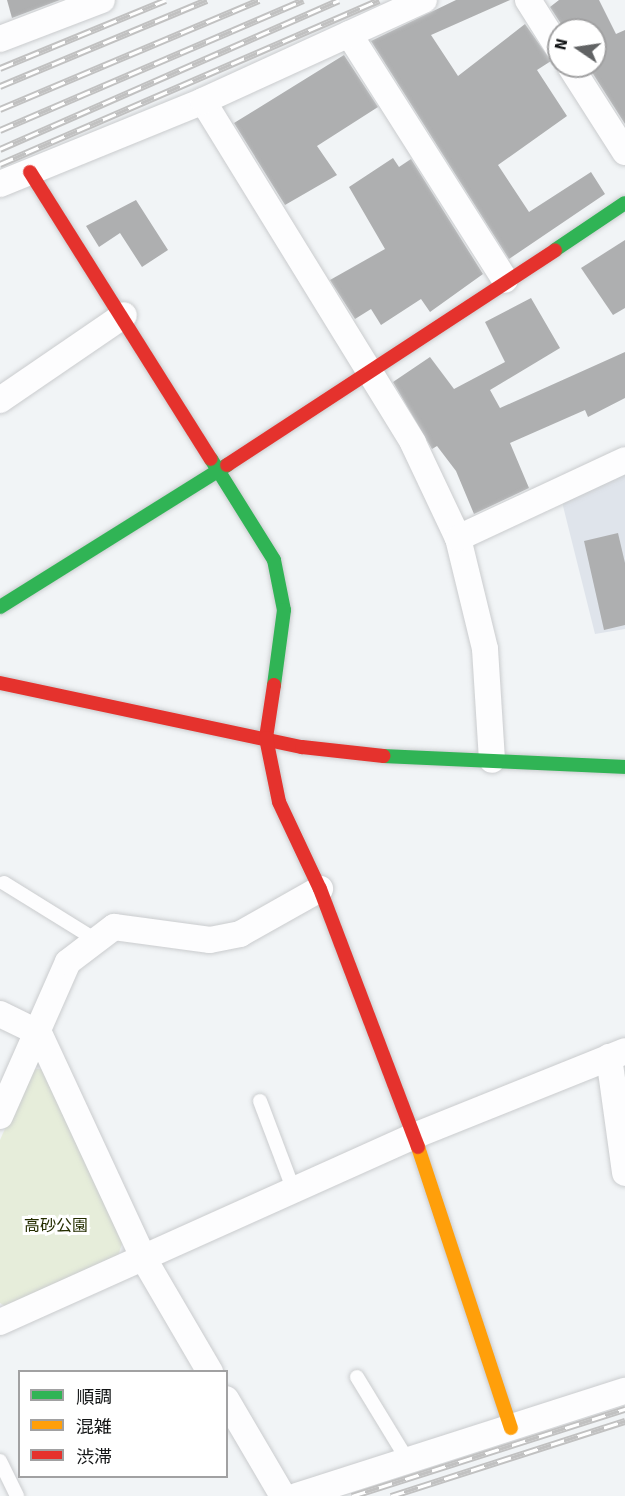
<!DOCTYPE html>
<meta charset="utf-8">
<style>
body{margin:0}
#map{position:relative;width:625px;height:1496px;overflow:hidden;background:#f1f4f6;font-family:Signika,"Noto Sans JP",sans-serif}
div>[style]{position:absolute}
.built>*{inset:0;background:#dfe4eb}
.green>*{inset:0;background:#e6edda}
.building>*{inset:0;background:#aeafb0}
.roads{filter:drop-shadow(0 0 2px #caccce) drop-shadow(0 0 2px #caccce)}
.lane>*{height:14px;margin:-7px;padding:0 7px;transform-origin:7px;border-radius:7px;background:#fdfdfe}
.street>*{height:26px;margin:-13px;padding:0 13px;transform-origin:13px;border-radius:13px;background:#fdfdfe}
.fast>*{height:14px;margin:-7px;padding:0 7px;transform-origin:7px;border-radius:7px;background:#30b455}
.slow>*{height:14px;margin:-7px;padding:0 7px;transform-origin:7px;border-radius:7px;background:#ff9f0a}
.jam>*{height:14px;margin:-7px;padding:0 7px;transform-origin:7px;border-radius:7px;background:#e5322d}
.rail>*{height:7px;margin-top:-3.5px;transform-origin:0;background:repeating-linear-gradient(90deg,#fff 0 14px,#c1c1c1 0 28px);box-sizing:border-box;border-block:2px solid #c1c1c1}
span{translate:-50% -50%;white-space:nowrap;text-align:center;line-height:1.15;-webkit-text-stroke:6px #fff;paint-order:stroke}
.park-label{font-size:16px;color:#252e00}
.legend{position:absolute;left:18px;top:1370px;width:210px;height:108px;box-sizing:border-box;background:#fff;border:2px solid #a1a1a2;margin:0;padding:8px 10px;list-style:none;font-size:18px;color:#131516}
.legend li{display:flex;align-items:center;gap:12px;height:30px}
.legend b{width:30px;border:2px solid #a1a1a2}
.north{position:absolute;left:547px;top:18px;width:60px;height:60px;box-sizing:border-box;background:#fff;border:2px solid #a1a1a2;border-radius:50%;rotate:283deg;font-size:16px;font-weight:700;line-height:24px;text-align:center;color:#131516}
.north::after{content:'';display:block;margin:auto;width:21px;height:27px;background:#616364;clip-path:polygon(50% 0,100% 100%,50% 72%,0 100%)}
</style>
<div id="map">
<div class="built">
<div style="clip-path:polygon(625px 472px,625px 629px,595px 634px,561px 498px)"></div>
</div>
<div class="green">
<div style="clip-path:polygon(31px 1069px,43px 1069px,124px 1237px,116px 1263px,6px 1307px,0 1303px,0 1140px)"></div>
</div>
<div class="building">
<div style="clip-path:polygon(7px 0,60px 0,12px 18px)"></div>
<div style="clip-path:polygon(456px 0,510px 0,431px 35px,458px 76px,525px 24px,551px 61px,537px 70px,567px 116px,498px 165px,529px 212px,591px 172px,605px 194px,509px 259px,371px 41px)"></div>
<div style="clip-path:polygon(559px 0,599px 0,616px 34px,625px 30px,625px 124px,588px 66px,595px 66px,595px 30px,565px 30px,550px 7px)"></div>
<div style="clip-path:polygon(344px 55px,378px 107px,317px 146px,337px 175px,285px 205px,234px 123px)"></div>
<div style="clip-path:polygon(393px 158px,399px 167px,411px 159px,483px 274px,430px 312px,421px 299px,381px 325px,371px 309px,355px 319px,330px 280px,385px 249px,349px 187px)"></div>
<div style="clip-path:polygon(136px 200px,168px 250px,142px 267px,120px 233px,99px 247px,86px 226px)"></div>
<div style="clip-path:polygon(625px 240px,625px 308px,613px 315px,581px 268px)"></div>
<div style="clip-path:polygon(531px 298px,560px 348px,490px 390px,500px 408px,625px 352px,625px 398px,588px 417px,585px 410px,510px 443px,529px 488px,474px 514px,456px 471px,437px 446px,432px 449px,393px 382px,430px 357px,454px 389px,505px 362px,485px 322px)"></div>
<div style="clip-path:polygon(618px 533px,625px 563px,625px 625px,604px 630px,584px 541px)"></div>
</div>
<div class="roads">
<div class="lane">
<div style="left:4px;top:883px;width:108px;rotate:31.8deg"></div>
<div style="left:260px;top:1101px;width:96px;rotate:69.3deg"></div>
<div style="left:357px;top:1377px;width:98px;rotate:58.7deg"></div>
<div style="left:0;top:1461px;width:39px;rotate:64deg"></div>
</div>
<div class="street">
<div style="left:528px;top:0;width:58px;rotate:57.7deg"></div>
<div style="left:349px;top:34px;width:291px;rotate:57.6deg"></div>
<div style="left:0;top:39px;width:109px;rotate:-20.9deg"></div>
<div style="left:570px;top:66px;width:102px;rotate:57.4deg"></div>
<div style="left:203px;top:101px;width:401px;rotate:58.4deg"></div>
<div style="left:413px;top:443px;width:105px;rotate:64.7deg"></div>
<div style="left:458px;top:538px;width:114px;rotate:76.3deg"></div>
<div style="left:485px;top:649px;width:111px;rotate:86.4deg"></div>
<div style="left:0;top:184px;width:219px;rotate:-22.2deg"></div>
<div style="left:203px;top:101px;width:243px;rotate:-24.6deg"></div>
<div style="left:0;top:400px;width:150px;rotate:-34.4deg"></div>
<div style="left:458px;top:538px;width:184px;rotate:-25deg"></div>
<div style="left:0;top:1014px;width:43px;rotate:26deg"></div>
<div style="left:39px;top:1033px;width:249px;rotate:65.1deg"></div>
<div style="left:144px;top:1259px;width:131px;rotate:59.7deg"></div>
<div style="left:609px;top:1057px;width:117px;rotate:82.1deg"></div>
<div style="left:0;top:1116px;width:168px;rotate:-66.2deg"></div>
<div style="left:68px;top:962px;width:58px;rotate:-37.3deg"></div>
<div style="left:114px;top:927px;width:97px;rotate:7.7deg"></div>
<div style="left:210px;top:940px;width:31px;rotate:-11deg"></div>
<div style="left:240px;top:934px;width:92px;rotate:-29.4deg"></div>
<div style="left:0;top:1322px;width:454px;rotate:-24.2deg"></div>
<div style="left:414px;top:1136px;width:227px;rotate:-21.9deg"></div>
<div style="left:226px;top:1399px;width:113px;rotate:59.6deg"></div>
<div style="left:297px;top:1496px;width:344px;rotate:-17.8deg"></div>
</div>
<div class="fast">
<div style="left:555px;top:250px;width:84px;rotate:-33.9deg"></div>
<div style="left:211px;top:459px;width:119px;rotate:58deg"></div>
<div style="left:274px;top:560px;width:51px;rotate:78.7deg"></div>
<div style="left:284px;top:610px;width:76px;rotate:97.6deg"></div>
<div style="left:0;top:607px;width:268px;rotate:-32deg"></div>
<div style="left:384px;top:756px;width:241px;rotate:2.6deg"></div>
</div>
<div class="slow">
<div style="left:418px;top:1147px;width:296px;rotate:71.7deg"></div>
</div>
<div class="jam">
<div style="left:30px;top:172px;width:339px;rotate:57.8deg"></div>
<div style="left:227px;top:465px;width:392px;rotate:-33.2deg"></div>
<div style="left:0;top:683px;width:309px;rotate:12deg"></div>
<div style="left:302px;top:747px;width:82px;rotate:6.3deg"></div>
<div style="left:274px;top:685px;width:54px;rotate:98.6deg"></div>
<div style="left:266px;top:738px;width:65px;rotate:78.5deg"></div>
<div style="left:279px;top:802px;width:96px;rotate:64.8deg"></div>
<div style="left:320px;top:889px;width:276px;rotate:69.2deg"></div>
</div>
</div>
<div class="rail">
<div style="left:0;top:68px;width:179px;rotate:-22.3deg"></div>
<div style="left:0;top:86px;width:224px;rotate:-22.6deg"></div>
<div style="left:0;top:109px;width:281px;rotate:-22.8deg"></div>
<div style="left:0;top:130px;width:330px;rotate:-23.2deg"></div>
<div style="left:0;top:149px;width:370px;rotate:-23.7deg"></div>
<div style="left:0;top:164px;width:413px;rotate:-23.4deg"></div>
<div style="left:352px;top:1496px;width:287px;rotate:-17.7deg"></div>
<div style="left:391px;top:1496px;width:246px;rotate:-17.8deg"></div>
</div>
<div class="park-label">
<span style="left:56px;top:1226px">高砂公園</span>
</div>
<ul class="legend">
<li><b style="height:8px;background:#30b455"></b>順調</li>
<li><b style="height:8px;background:#ff9f0a"></b>混雑</li>
<li><b style="height:8px;background:#e5322d"></b>渋滞</li>
</ul>
<div class="north">N</div>
</div>
